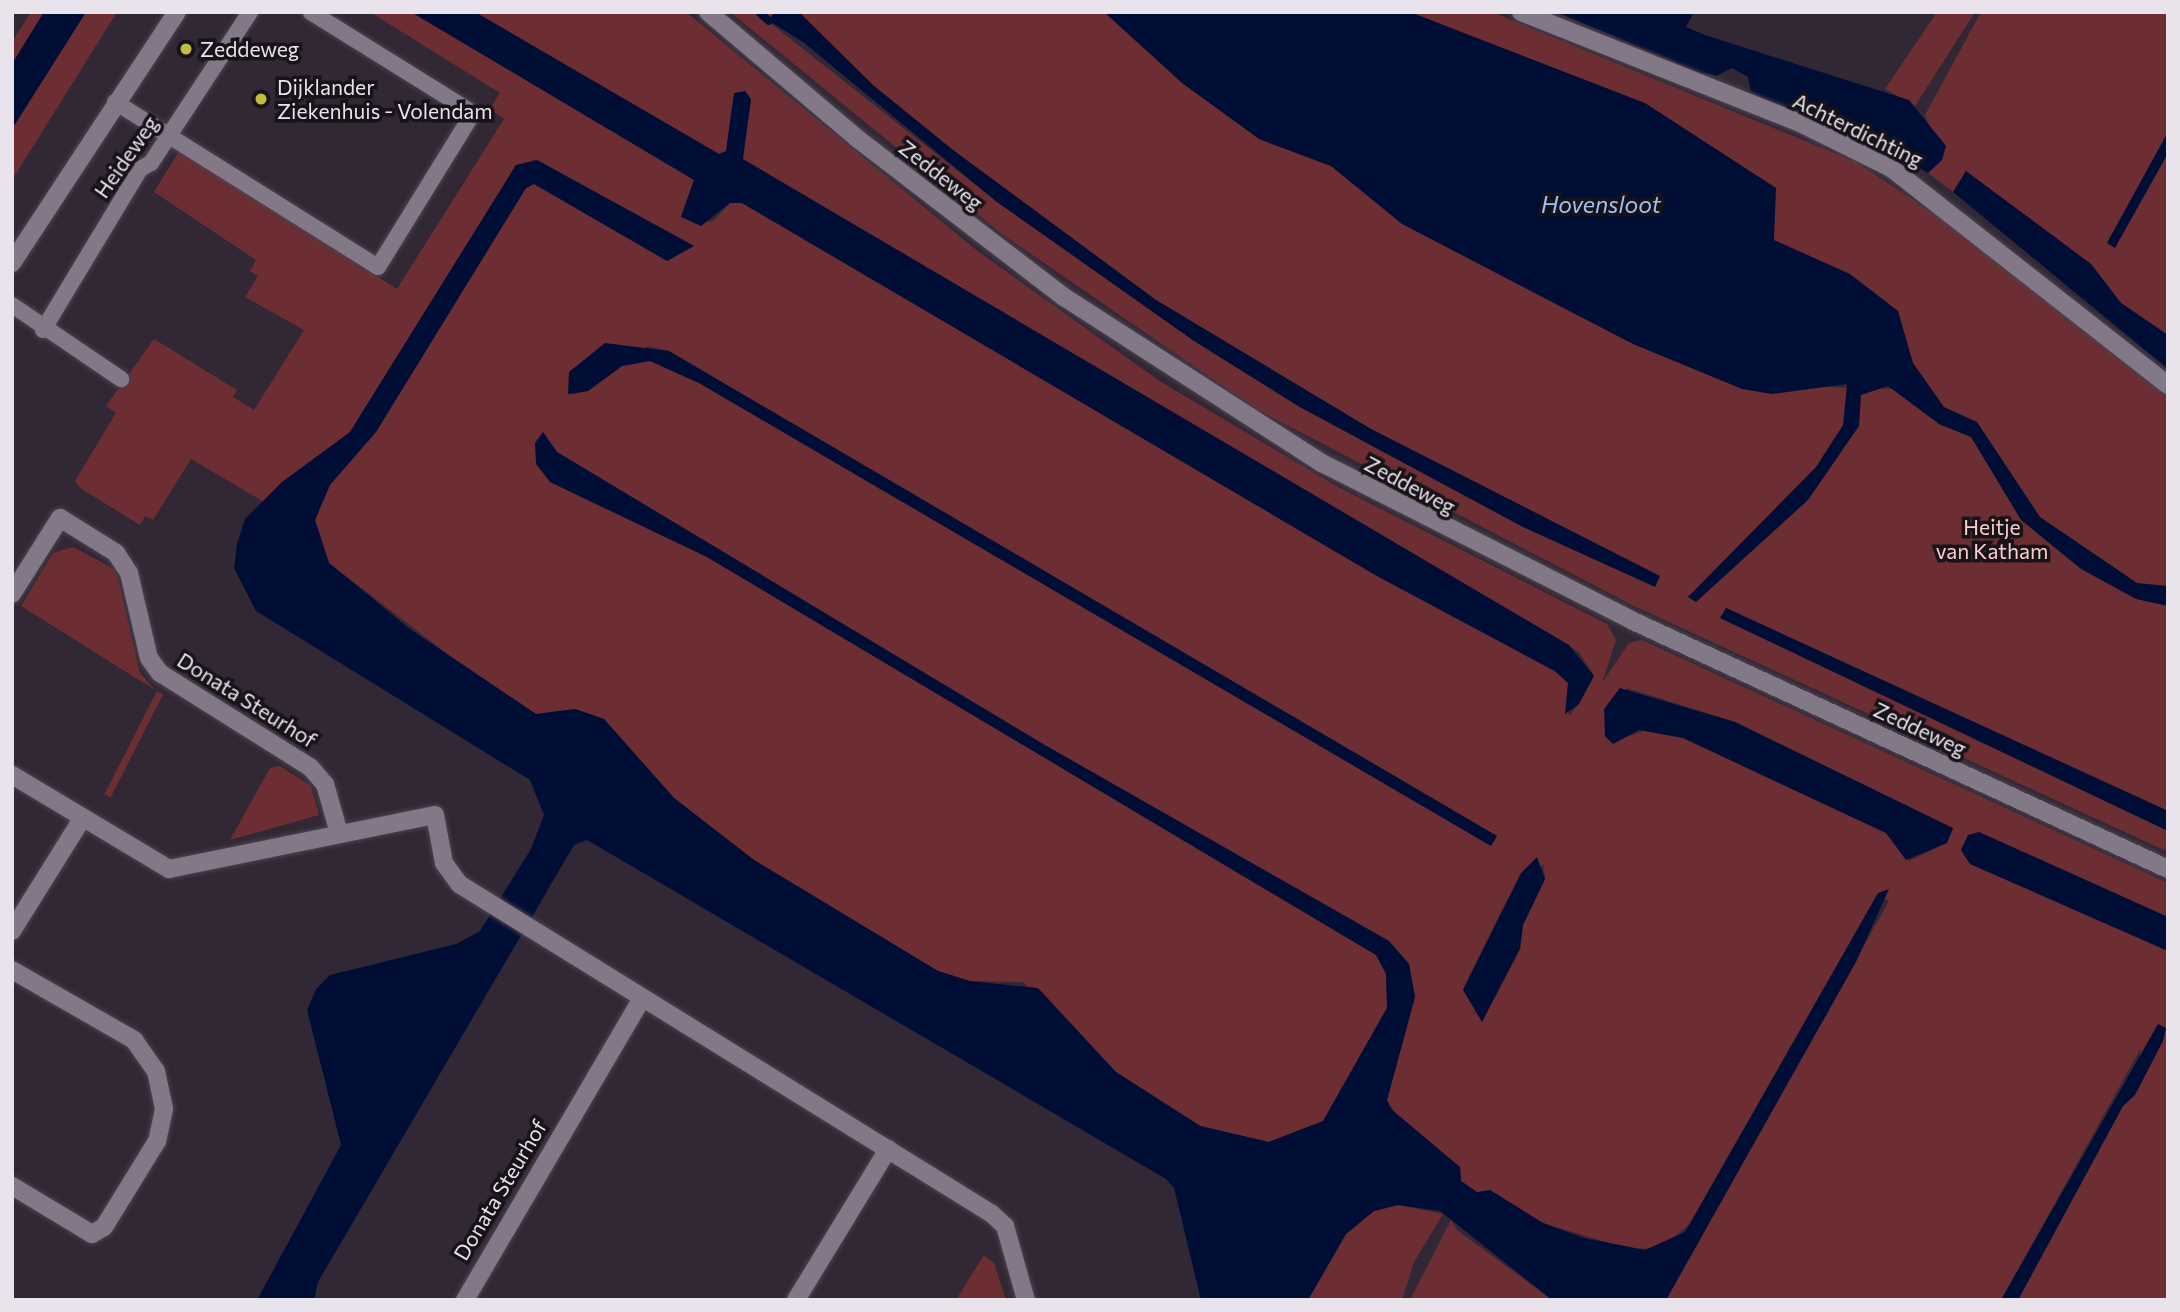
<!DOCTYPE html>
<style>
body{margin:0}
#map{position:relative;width:2180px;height:1312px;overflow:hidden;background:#322835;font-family:Commissioner,sans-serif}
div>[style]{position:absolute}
.green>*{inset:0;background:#6c2e33;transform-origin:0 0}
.water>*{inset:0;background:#000e35}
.stream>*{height:8px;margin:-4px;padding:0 4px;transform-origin:4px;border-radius:4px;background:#000e35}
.roads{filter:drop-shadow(0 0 2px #4c434f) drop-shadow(0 0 2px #4c434f)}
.service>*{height:16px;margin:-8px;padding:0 8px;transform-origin:8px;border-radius:8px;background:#837887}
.minor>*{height:18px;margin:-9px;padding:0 9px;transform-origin:9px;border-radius:9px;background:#837887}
.tertiary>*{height:18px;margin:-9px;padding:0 9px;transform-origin:9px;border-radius:9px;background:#837887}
.secondary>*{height:18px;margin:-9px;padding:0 9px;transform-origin:9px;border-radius:9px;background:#837887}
.dots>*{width:19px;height:19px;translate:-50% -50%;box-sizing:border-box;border:4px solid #171319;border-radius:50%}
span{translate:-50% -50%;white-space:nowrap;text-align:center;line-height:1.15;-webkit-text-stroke:7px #171319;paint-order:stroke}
.poi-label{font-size:21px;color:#e9e3ec}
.left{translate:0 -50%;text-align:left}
.street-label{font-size:21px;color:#e9e3ec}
.park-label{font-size:21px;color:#fccdce}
.water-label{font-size:23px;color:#9fc2f4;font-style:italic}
.frame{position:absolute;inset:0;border:14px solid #e9e3ec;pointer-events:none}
</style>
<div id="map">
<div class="green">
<div style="clip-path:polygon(31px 12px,44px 12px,12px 64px,12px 42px)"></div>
<div style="clip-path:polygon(86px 12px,117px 12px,12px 180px,12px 129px)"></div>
<div style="clip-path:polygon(evenodd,370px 12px,411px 12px,694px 180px,681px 216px,712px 222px,730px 203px,742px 203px,1377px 576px,1554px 671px,1568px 682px,1569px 716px,1579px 704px,1593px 674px,1579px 652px,742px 159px,751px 100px,734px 93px,726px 151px,719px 154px,475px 12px,686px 12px,979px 252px,1161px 382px,1338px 487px,1607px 624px,1616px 640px,1602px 683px,1629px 643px,1642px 640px,2168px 883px,2168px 917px,2059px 868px,1961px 850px,1970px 864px,2168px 951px,2168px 1300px,2018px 1300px,2123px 1106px,2135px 1095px,2141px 1048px,2001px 1300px,1666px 1300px,1889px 901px,1878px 893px,1691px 1223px,1660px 1248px,1629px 1249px,1543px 1223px,1490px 1190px,1478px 1193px,1461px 1181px,1460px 1167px,1401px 1122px,1387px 1100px,1415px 997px,1409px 964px,1389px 941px,1043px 744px,557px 452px,543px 432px,535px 443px,550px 482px,707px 557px,1376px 955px,1386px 974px,1387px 1008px,1323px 1121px,1269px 1142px,1201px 1126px,1116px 1072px,1023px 982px,970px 981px,938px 971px,754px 860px,674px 798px,604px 719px,575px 709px,536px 714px,458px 662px,329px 563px,315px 520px,330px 484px,376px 432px,526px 188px,534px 184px,666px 260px,694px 246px,537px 160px,516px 165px,350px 432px,264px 502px,191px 459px,153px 520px,145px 516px,140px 525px,80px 488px,75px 481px,116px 413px,106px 406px,154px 339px,237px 390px,233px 397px,254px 410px,304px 330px,245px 297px,258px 276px,250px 271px,256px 260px,154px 192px,179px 151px,397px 289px,504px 119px,490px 109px,500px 93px,370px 12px,648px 346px,669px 351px,1497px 836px,1491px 846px,699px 383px,650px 361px,622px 366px,588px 391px,570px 395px,648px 346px,370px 12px,1627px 688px,1735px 722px,1953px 829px,1947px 843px,1909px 861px,1886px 833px,1683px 738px,1647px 730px,1610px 742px,1605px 736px,1627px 688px,370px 12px,1543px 864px,1545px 879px,1523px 925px,1520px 949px,1473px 1016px,1477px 1006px,1463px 989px,1507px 900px,1543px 864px)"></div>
<div style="clip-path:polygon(730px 12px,774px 12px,769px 22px,997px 202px,1298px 406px,1523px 527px,1659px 576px,1371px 429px,1156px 300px,953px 150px,795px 24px,797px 12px,1104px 12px,1259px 139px,1331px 166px,1416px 231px,1822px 387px,1896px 389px,1228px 12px,1492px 12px,1856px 162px,1942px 219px,2168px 397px,2168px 811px,1726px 608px,1721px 618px,2168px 831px,2168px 852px,1634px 606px,1256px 409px,1002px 234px)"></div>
<div style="clip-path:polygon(1937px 12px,1975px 12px,1915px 106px,1885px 89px)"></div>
<div style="clip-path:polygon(1981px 12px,2168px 12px,2168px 132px,2107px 243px,2115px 247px,2168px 153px,2168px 335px,2121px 303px,2091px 264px,1966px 172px,1953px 192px,1928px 173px,1942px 160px,1925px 115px)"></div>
<div style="clip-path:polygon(73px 547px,116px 570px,140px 673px,155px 690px,21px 606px,53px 553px)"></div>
<div style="left:157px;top:691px;width:7px;height:116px;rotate:27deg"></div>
<div style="clip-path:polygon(280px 766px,311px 786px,319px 815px,230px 840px,270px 768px)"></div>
<div style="clip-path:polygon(1398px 1205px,1443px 1214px,1414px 1262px,1402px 1300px,1308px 1300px,1346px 1234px,1374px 1211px)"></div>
<div style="clip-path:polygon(1451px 1220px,1457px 1230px,1552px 1300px,1410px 1300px)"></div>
<div style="clip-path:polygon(984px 1255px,994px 1263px,1006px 1300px,956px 1300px)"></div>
</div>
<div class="water">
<div style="clip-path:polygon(44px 12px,86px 12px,12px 129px,12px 64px)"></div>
<div style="clip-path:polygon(411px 12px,475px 12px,719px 154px,726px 151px,734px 93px,745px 91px,751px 99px,743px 159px,1569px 645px,1594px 676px,1579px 704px,1565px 714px,1568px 683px,1555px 671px,1377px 576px,742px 203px,730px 203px,701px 226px,681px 217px,694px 180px)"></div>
<div style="clip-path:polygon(774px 12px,799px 12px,873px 85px,953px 150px,1156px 300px,1371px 429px,1660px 576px,1655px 587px,1523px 527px,1298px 406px,1194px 341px,997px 202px,803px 42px,769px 21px)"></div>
<div style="clip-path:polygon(1104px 12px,1410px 12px,1645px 103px,1776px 188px,1774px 240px,1850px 274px,1898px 311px,1913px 363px,1944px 407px,1977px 422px,2040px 517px,2137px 583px,2168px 586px,2168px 606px,2136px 599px,2081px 569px,2021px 520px,1971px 437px,1939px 424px,1888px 386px,1861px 395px,1859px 426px,1808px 500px,1696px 602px,1688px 597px,1816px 467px,1843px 425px,1847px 384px,1772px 394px,1742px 389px,1633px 344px,1402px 224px,1331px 166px,1259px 139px,1182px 83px)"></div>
<div style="clip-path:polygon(1556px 12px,1694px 12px,1686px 27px,1705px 35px,1909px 100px,1946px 146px,1942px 160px,1928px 173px,1867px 139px,1751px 93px,1748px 77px,1732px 68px,1716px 76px,1698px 72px)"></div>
<div style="clip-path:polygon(2168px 132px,2168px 153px,2115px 248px,2107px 243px)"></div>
<div style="clip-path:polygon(537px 160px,694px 246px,667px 261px,534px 184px,526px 188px,376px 432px,330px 485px,315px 520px,329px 563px,410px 629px,536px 714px,575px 709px,604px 719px,674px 798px,754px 860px,938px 971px,970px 981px,1038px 988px,1116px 1072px,1200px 1126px,1269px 1142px,1323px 1121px,1387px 1008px,1386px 974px,1376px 955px,707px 557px,550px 482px,536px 464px,535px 443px,543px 432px,557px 452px,1043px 744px,1389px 941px,1409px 964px,1415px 997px,1387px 1100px,1391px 1109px,1460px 1167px,1461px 1181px,1477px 1192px,1490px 1190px,1543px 1223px,1584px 1238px,1645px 1250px,1685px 1232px,1878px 893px,1889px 889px,1856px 962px,1666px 1300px,1552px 1300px,1440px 1211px,1398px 1205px,1374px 1211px,1346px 1234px,1308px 1300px,1201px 1300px,1174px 1188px,1166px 1179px,587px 840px,574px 845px,318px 1282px,314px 1300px,257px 1300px,341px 1145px,307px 1010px,316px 989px,330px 975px,456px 944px,480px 931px,531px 849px,544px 815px,530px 780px,256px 611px,234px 568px,237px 544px,245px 519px,282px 482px,350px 432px,516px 165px)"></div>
<div style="clip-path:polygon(1966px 171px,2091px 264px,2121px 303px,2168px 335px,2168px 369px,1953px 192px)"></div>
<div style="clip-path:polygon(605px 343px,669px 351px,1497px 836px,1491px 846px,699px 383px,650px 361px,622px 366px,588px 391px,568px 394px,569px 372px)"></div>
<div style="clip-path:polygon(1726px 608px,2168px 811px,2168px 831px,1720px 618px)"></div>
<div style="clip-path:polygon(1620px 688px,1735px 722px,1953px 828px,1947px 843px,1906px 860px,1886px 833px,1683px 738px,1639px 730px,1613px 744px,1605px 736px,1604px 709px)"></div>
<div style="clip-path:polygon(1979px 832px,2168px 917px,2168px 951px,1970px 864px,1961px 850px,1968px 835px)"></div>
<div style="clip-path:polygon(1537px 857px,1545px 879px,1523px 925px,1520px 949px,1482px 1022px,1463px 990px,1521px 873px)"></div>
<div style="clip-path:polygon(2158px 1024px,2166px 1028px,2163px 1041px,2135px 1095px,2123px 1106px,2018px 1300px,2001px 1300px)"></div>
</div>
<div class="stream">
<div style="left:759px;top:12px;width:13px;rotate:42deg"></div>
</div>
<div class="roads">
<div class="service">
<div style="left:115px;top:102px;width:310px;rotate:32.1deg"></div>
<div style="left:378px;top:267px;width:181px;rotate:-58.3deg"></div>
<div style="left:473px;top:113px;width:191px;rotate:-148.1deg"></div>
<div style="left:12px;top:305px;width:132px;rotate:34.2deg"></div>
<div style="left:43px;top:330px;width:188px;rotate:-58.9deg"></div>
<div style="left:140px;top:169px;width:13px;rotate:-29deg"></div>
<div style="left:151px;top:163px;width:181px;rotate:-56.7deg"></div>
</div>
<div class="minor">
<div style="left:1521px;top:12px;width:302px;rotate:21.7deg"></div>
<div style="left:1802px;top:124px;width:99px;rotate:26.3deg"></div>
<div style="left:1891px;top:168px;width:352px;rotate:38.1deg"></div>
<div style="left:12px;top:594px;width:90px;rotate:-57.7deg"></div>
<div style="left:60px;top:518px;width:66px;rotate:32deg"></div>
<div style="left:116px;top:553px;width:24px;rotate:57deg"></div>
<div style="left:129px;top:573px;width:87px;rotate:76.8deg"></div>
<div style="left:149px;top:658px;width:19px;rotate:54deg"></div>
<div style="left:160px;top:673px;width:177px;rotate:32.1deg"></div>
<div style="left:310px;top:767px;width:23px;rotate:49deg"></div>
<div style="left:325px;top:784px;width:51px;rotate:74.1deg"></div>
<div style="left:12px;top:775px;width:183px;rotate:30.9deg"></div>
<div style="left:169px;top:869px;width:271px;rotate:-11.5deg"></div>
<div style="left:435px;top:815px;width:49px;rotate:79.4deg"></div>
<div style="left:444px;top:863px;width:26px;rotate:54deg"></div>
<div style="left:459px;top:884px;width:627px;rotate:31.76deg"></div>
<div style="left:992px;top:1214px;width:18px;rotate:43deg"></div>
<div style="left:1005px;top:1226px;width:77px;rotate:74.2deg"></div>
<div style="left:12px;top:931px;width:132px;rotate:-58deg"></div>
<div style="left:12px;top:970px;width:141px;rotate:29.8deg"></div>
<div style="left:134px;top:1040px;width:38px;rotate:55deg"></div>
<div style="left:156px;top:1071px;width:39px;rotate:78deg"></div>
<div style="left:164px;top:1109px;width:33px;rotate:102deg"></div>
<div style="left:157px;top:1141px;width:101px;rotate:121.6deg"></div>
<div style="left:104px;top:1227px;width:14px;rotate:150deg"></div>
<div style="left:92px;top:1234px;width:93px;rotate:-149deg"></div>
<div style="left:465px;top:1300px;width:350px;rotate:-59.6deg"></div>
<div style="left:796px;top:1300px;width:177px;rotate:-58.6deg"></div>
</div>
<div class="tertiary">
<div style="left:12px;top:263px;width:300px;rotate:-56.7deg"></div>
</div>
<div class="secondary">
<div style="left:708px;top:12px;width:197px;rotate:40.3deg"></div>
<div style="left:858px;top:139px;width:260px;rotate:37.5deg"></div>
<div style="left:1064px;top:297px;width:307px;rotate:32.8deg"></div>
<div style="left:1322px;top:463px;width:347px;rotate:26.9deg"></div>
<div style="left:1631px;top:620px;width:592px;rotate:24.88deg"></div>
</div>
</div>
<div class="dots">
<div style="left:186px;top:49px;background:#c3bd3e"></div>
<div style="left:261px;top:99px;background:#c3bd3e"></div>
</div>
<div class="poi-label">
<span class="left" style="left:200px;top:49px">Zeddeweg</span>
<span class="left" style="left:277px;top:99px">Dijklander<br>Ziekenhuis - Volendam</span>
</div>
<div class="street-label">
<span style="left:1858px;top:130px;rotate:26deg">Achterdichting</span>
<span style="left:126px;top:157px;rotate:-55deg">Heideweg</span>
<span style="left:941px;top:175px;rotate:38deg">Zeddeweg</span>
<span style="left:1410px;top:485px;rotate:28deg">Zeddeweg</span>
<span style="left:247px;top:700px;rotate:32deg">Donata Steurhof</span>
<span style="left:1920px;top:729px;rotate:25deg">Zeddeweg</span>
<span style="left:500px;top:1190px;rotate:-59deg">Donata Steurhof</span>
</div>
<div class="park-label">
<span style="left:1992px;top:539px">Heitje<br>van Katham</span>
</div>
<div class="water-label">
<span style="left:1601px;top:204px">Hovensloot</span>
</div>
<div class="frame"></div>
</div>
